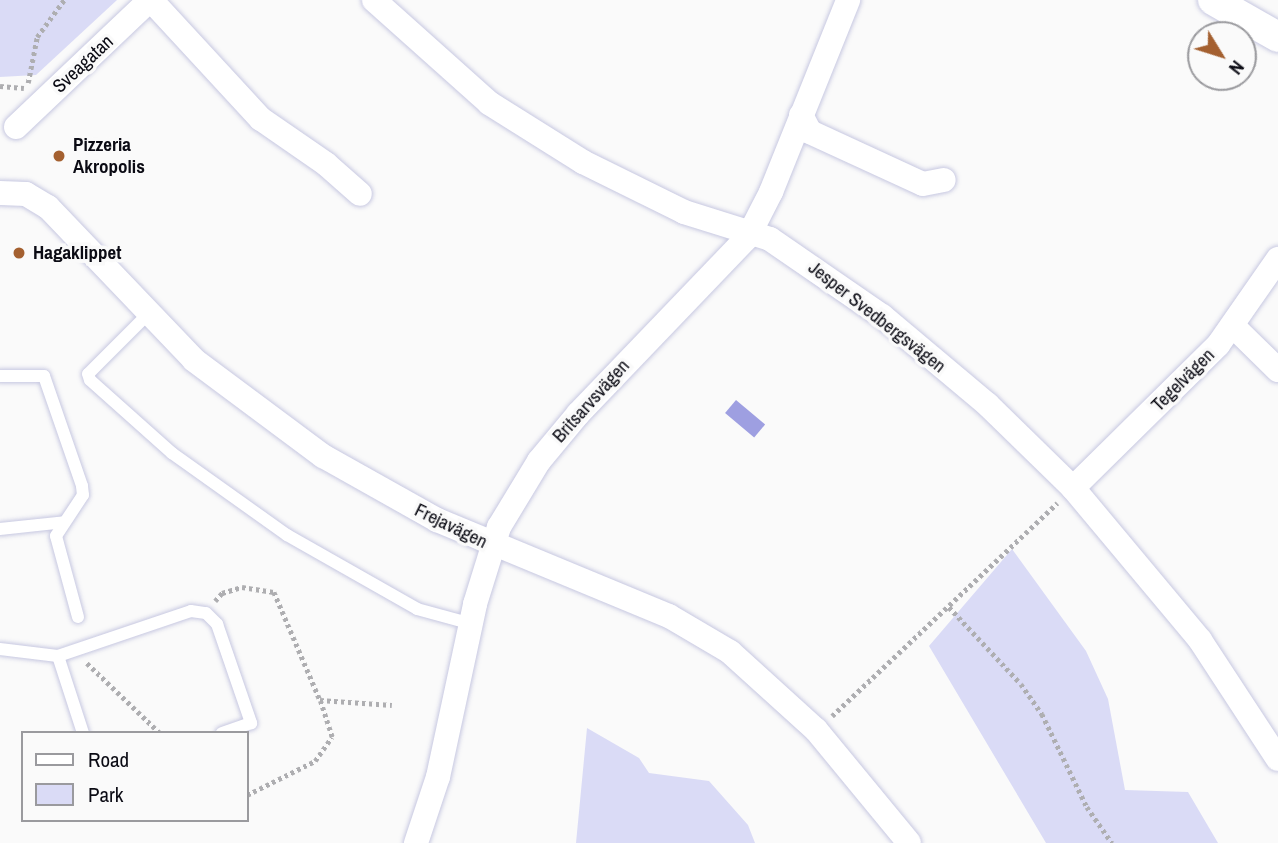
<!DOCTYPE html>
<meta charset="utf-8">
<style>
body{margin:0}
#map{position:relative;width:1278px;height:843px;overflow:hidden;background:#fafafa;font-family:"Archivo Narrow",sans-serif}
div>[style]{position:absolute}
.green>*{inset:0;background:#dadbf6}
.water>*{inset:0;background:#9e9fe1;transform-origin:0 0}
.path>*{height:4.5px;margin-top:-2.25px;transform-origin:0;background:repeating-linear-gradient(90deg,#aeaeb1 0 3.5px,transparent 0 7px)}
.roads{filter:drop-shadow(0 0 2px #c7c8e1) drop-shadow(0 0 2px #c7c8e1)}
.service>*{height:12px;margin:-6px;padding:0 6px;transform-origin:6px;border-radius:6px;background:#fff}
.minor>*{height:24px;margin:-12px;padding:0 12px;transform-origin:12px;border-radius:12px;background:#fff}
.tertiary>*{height:30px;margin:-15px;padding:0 15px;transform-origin:15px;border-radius:15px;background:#fff}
.dots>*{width:19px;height:19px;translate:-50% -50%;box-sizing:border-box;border:4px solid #fafafa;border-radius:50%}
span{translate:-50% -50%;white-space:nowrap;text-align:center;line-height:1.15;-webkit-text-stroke:7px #fafafa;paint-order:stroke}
.street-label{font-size:19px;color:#0b0b14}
.poi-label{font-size:19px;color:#0b0b14;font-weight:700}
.left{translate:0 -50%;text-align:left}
.legend{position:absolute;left:21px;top:731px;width:228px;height:91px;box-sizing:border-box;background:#fafafa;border:2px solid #9a9a9e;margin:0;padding:9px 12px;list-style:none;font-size:21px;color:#0b0b14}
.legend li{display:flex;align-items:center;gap:14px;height:35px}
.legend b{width:35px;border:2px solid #9a9a9e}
.north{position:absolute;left:1187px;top:21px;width:70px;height:70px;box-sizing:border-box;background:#fafafa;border:2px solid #9a9a9e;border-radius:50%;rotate:128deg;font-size:19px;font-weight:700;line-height:28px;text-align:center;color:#0b0b14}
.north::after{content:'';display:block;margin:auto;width:24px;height:32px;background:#a46030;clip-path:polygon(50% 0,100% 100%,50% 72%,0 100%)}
</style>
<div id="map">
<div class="green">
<div style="clip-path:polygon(0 0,117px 0,36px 75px,0 77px)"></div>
<div style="clip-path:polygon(1012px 549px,1086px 651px,1108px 699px,1125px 790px,1188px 792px,1218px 843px,1046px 843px,929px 646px)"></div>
<div style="clip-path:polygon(587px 728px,639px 758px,649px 773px,709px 781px,748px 825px,755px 843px,576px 843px)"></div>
</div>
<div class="water">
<div style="left:736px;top:400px;width:38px;height:17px;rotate:40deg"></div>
</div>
<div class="path">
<div style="left:28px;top:83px;width:47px;rotate:-78.9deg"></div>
<div style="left:37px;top:37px;width:46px;rotate:-53.9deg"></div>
<div style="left:0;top:86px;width:24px;rotate:5deg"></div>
<div style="left:215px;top:601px;width:11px;rotate:-49deg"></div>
<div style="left:222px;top:593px;width:21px;rotate:-17deg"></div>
<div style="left:242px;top:587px;width:32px;rotate:9deg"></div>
<div style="left:274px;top:592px;width:117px;rotate:66.9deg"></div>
<div style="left:320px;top:700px;width:72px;rotate:4deg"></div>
<div style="left:949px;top:607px;width:105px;rotate:46.9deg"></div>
<div style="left:1021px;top:684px;width:37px;rotate:55deg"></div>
<div style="left:1042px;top:714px;width:103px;rotate:64.2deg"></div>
<div style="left:1087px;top:807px;width:44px;rotate:55.2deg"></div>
<div style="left:87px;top:663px;width:101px;rotate:43.8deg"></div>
<div style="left:832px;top:716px;width:310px;rotate:-43.4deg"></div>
<div style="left:247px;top:795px;width:76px;rotate:-26.6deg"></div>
<div style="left:315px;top:761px;width:29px;rotate:-55deg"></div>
<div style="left:332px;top:737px;width:38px;rotate:-108deg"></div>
</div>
<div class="roads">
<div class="service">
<div style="left:147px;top:315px;width:83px;rotate:135deg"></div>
<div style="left:88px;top:374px;width:6px;rotate:72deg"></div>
<div style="left:90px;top:380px;width:110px;rotate:41.7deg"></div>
<div style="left:172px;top:453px;width:141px;rotate:35.5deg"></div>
<div style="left:287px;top:535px;width:150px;rotate:29.6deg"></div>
<div style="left:417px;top:609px;width:57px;rotate:15.3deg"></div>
<div style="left:0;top:376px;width:44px"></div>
<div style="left:44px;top:376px;width:116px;rotate:70.9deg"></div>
<div style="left:82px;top:486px;width:9px;rotate:84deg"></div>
<div style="left:83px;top:495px;width:49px;rotate:123.4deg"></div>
<div style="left:56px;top:536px;width:84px;rotate:74.8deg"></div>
<div style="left:0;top:529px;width:65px;rotate:-6.1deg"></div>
<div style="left:0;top:649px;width:58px;rotate:6.9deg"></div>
<div style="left:58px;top:656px;width:140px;rotate:-18.7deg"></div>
<div style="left:191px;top:611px;width:15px;rotate:8deg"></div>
<div style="left:206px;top:613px;width:16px;rotate:45deg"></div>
<div style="left:217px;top:624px;width:105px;rotate:71deg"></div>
<div style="left:251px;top:723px;width:31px;rotate:161deg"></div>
<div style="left:58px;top:656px;width:81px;rotate:72deg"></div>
</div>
<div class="minor">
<div style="left:151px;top:0;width:162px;rotate:47.3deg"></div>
<div style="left:261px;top:119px;width:79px;rotate:34.7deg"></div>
<div style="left:326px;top:164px;width:45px;rotate:41.4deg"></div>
<div style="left:374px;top:0;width:154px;rotate:41.8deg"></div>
<div style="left:489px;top:103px;width:111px;rotate:32.1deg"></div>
<div style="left:583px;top:162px;width:113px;rotate:26.3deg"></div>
<div style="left:684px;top:212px;width:90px;rotate:17.4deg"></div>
<div style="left:770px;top:239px;width:136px;rotate:34.5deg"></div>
<div style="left:882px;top:316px;width:138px;rotate:40deg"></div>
<div style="left:988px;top:405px;width:119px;rotate:44.3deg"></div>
<div style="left:1073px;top:488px;width:198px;rotate:50.1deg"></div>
<div style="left:1200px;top:640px;width:142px;rotate:56.8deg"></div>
<div style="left:801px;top:115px;width:19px;rotate:62deg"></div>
<div style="left:810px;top:132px;width:124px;rotate:24.7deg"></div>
<div style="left:923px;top:184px;width:21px;rotate:-11deg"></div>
<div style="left:16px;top:127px;width:185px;rotate:-43.5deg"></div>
<div style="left:0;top:193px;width:26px;rotate:2deg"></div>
<div style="left:26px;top:194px;width:26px;rotate:31deg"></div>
<div style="left:48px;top:207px;width:211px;rotate:46.3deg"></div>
<div style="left:194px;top:360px;width:161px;rotate:36.7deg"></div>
<div style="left:323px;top:456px;width:131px;rotate:29.3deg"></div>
<div style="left:437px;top:520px;width:251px;rotate:22.5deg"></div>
<div style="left:669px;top:616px;width:71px;rotate:30.5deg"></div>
<div style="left:730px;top:652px;width:116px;rotate:42.2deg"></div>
<div style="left:816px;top:730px;width:146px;rotate:50.5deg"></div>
<div style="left:1233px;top:326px;width:63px;rotate:44.4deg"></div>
<div style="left:1073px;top:488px;width:204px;rotate:-44.6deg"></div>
<div style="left:1218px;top:345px;width:105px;rotate:-55.1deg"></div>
<div style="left:416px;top:843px;width:70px;rotate:-71.6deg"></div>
<div style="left:438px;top:777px;width:177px;rotate:-77.9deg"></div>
<div style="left:475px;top:604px;width:81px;rotate:-72.7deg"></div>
<div style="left:499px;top:527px;width:77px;rotate:-58.8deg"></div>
<div style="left:539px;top:461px;width:61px;rotate:-50.3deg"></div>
<div style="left:578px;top:414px;width:245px;rotate:-46.2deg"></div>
<div style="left:748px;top:237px;width:51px;rotate:-62.9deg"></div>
<div style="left:771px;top:192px;width:207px;rotate:-68.1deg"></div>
</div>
<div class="tertiary">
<div style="left:1213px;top:0;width:75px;rotate:29.6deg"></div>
</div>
</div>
<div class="dots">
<div style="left:59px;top:156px;background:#a46030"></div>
<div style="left:19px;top:253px;background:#a46030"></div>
</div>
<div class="street-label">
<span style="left:83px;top:64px;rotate:-43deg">Sveagatan</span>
<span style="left:877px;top:317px;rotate:38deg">Jesper Svedbergsvägen</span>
<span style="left:1183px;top:380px;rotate:-45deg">Tegelvägen</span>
<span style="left:591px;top:401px;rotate:-48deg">Britsarvsvägen</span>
<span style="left:451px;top:526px;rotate:26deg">Frejavägen</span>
</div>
<div class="poi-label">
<span class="left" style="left:73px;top:156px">Pizzeria<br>Akropolis</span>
<span class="left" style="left:33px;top:253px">Hagaklippet</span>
</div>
<ul class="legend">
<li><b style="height:9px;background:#fff"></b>Road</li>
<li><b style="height:19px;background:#dadbf6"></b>Park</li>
</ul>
<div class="north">N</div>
</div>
